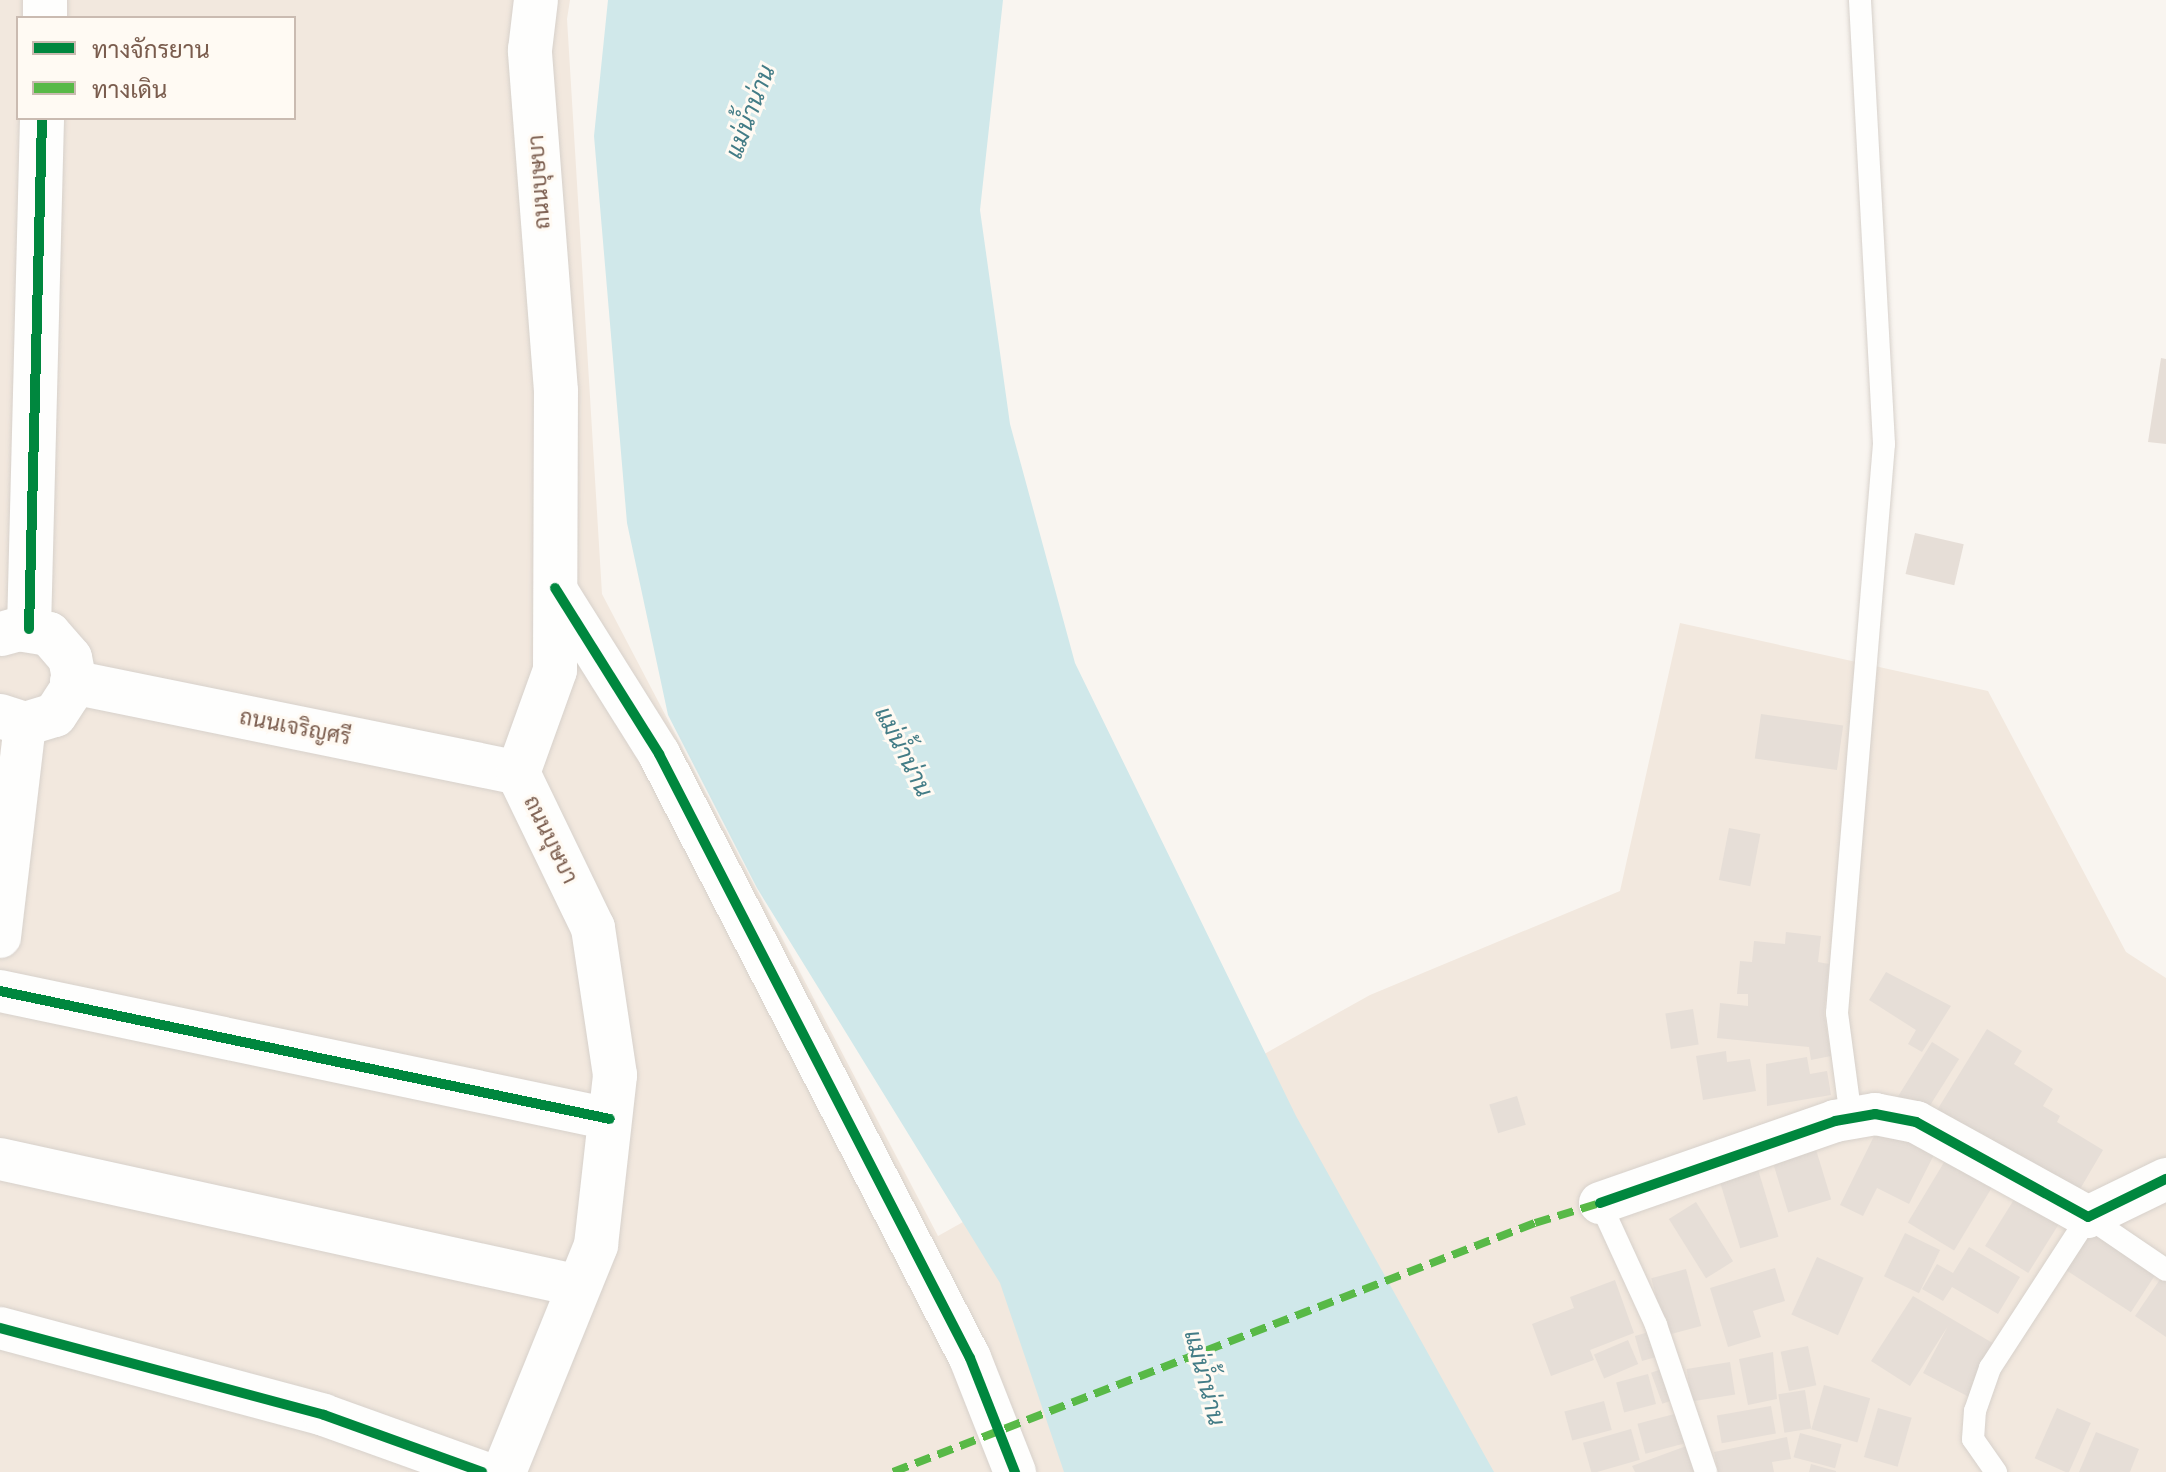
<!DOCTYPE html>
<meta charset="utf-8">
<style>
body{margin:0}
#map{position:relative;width:2166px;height:1472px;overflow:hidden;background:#f9f5f0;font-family:"Varela Round",Sarabun,sans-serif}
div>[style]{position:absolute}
.residential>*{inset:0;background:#f2e8de}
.water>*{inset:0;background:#d0e8ea}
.building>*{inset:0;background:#e6ded7;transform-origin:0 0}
.roads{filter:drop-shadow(0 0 2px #d7d1cb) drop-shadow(0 0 2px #d7d1cb)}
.service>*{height:22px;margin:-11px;padding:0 11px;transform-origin:11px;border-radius:11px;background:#fefefd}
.minor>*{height:42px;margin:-21px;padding:0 21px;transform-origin:21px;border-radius:21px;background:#fefefd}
.tertiary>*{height:44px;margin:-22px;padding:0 22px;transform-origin:22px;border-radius:22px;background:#fefefd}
.secondary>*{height:44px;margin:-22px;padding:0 22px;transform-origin:22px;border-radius:22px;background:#fefefd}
.quiet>*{height:8px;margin-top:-4px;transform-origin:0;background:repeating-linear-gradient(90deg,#58b947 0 16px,transparent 0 24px)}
.cycleway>*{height:10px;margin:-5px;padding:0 5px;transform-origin:5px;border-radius:5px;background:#00873e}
span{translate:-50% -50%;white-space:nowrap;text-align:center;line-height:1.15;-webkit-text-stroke:6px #fffaf3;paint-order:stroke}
.street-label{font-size:22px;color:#7a5c4d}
.water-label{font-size:24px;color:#437c86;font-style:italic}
.legend{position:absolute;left:16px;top:16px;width:280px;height:104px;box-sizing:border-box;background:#fffaf3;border:2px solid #cabbb1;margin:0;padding:10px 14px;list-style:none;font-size:24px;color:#7a5c4d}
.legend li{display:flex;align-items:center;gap:16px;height:40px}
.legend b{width:40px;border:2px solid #cabbb1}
</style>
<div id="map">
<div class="residential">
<div style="clip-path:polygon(evenodd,0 0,570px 0,567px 19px,602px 594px,938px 1236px,1370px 995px,1620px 891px,1680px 623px,1988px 691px,2126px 952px,2166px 978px,2166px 1472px,0 1472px,0 0,18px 18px,294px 18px,294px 118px,18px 118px,18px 18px)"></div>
</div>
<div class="water">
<div style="clip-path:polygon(608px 0,1003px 0,980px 210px,1010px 424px,1075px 663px,1296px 1116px,1494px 1472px,1064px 1472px,1000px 1283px,757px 888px,668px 715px,627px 523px,594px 136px)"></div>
</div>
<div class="building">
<div style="clip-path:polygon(2161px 358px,2166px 359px,2166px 444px,2148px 442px)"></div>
<div style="left:1915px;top:533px;width:50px;height:42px;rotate:13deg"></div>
<div style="left:1761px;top:714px;width:83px;height:45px;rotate:8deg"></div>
<div style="left:1729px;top:828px;width:32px;height:53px;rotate:11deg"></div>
<div style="clip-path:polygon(1786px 932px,1821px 936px,1818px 962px,1829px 964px,1824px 1013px,1831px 1056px,1811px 1060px,1809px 1047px,1717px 1038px,1720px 1003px,1748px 1006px,1748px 994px,1737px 994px,1740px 961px,1752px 962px,1754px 941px,1785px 944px)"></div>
<div style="clip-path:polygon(1886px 972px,1951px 1006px,1922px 1052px,1908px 1044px,1916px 1030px,1869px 1000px)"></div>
<div style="left:1693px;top:1009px;width:36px;height:28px;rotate:81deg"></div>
<div style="clip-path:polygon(1987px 1029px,2022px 1051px,2014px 1064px,2053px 1089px,2043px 1106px,2060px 1116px,2057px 1122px,2103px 1150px,2076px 1196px,1934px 1115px)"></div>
<div style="left:1932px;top:1042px;width:32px;height:65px;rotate:32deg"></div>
<div style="clip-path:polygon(1726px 1051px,1727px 1062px,1750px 1059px,1756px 1091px,1703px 1100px,1696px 1056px)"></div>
<div style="clip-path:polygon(1807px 1057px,1810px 1074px,1827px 1071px,1831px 1095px,1767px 1106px,1766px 1064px)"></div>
<div style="left:1517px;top:1096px;width:30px;height:29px;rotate:73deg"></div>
<div style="clip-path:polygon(1881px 1122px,1939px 1145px,1909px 1204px,1877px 1188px,1863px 1216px,1840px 1205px)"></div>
<div style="left:1814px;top:1143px;width:59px;height:45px;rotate:73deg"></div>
<div style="left:1949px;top:1154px;width:54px;height:80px;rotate:31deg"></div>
<div style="left:1756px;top:1163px;width:77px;height:40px;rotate:73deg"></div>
<div style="left:2020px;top:1190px;width:51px;height:66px;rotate:32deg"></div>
<div style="left:1696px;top:1202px;width:70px;height:32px;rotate:58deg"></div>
<div style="left:2090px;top:1232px;width:78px;height:45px;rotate:33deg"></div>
<div style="left:1905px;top:1233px;width:39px;height:48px;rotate:26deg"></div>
<div style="clip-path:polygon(1969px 1247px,2020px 1277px,1998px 1314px,1952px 1287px,1943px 1301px,1922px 1289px,1937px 1264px,1953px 1273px)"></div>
<div style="left:1817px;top:1257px;width:51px;height:63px;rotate:24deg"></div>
<div style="clip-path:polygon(1775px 1268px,1785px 1301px,1753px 1311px,1761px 1337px,1728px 1347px,1710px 1288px)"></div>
<div style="left:1686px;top:1269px;width:59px;height:36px;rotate:75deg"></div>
<div style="clip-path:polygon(2161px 1278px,2166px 1282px,2166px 1337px,2135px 1316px)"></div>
<div style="clip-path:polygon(1615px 1280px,1634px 1333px,1590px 1350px,1594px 1360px,1551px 1376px,1532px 1324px,1574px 1308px,1570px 1297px)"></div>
<div style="clip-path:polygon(1913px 1296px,1996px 1345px,1969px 1397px,1923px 1373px,1948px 1326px,1910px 1386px,1871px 1361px)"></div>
<div style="left:1656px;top:1330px;width:26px;height:22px;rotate:74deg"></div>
<div style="left:1628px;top:1340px;width:26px;height:37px;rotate:67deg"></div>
<div style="left:1808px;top:1346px;width:40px;height:28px;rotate:78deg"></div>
<div style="clip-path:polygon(1773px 1352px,1777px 1399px,1748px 1405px,1739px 1359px)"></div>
<div style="left:1730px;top:1362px;width:33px;height:44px;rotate:81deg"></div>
<div style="left:1667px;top:1367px;width:33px;height:17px;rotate:70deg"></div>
<div style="left:1648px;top:1374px;width:31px;height:33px;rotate:75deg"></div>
<div style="left:1824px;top:1385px;width:48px;height:46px;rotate:16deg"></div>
<div style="left:1805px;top:1390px;width:39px;height:27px;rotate:81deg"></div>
<div style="left:1604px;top:1401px;width:30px;height:41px;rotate:75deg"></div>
<div style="left:1771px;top:1406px;width:28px;height:55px;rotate:80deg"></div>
<div style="left:1878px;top:1408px;width:35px;height:51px;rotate:16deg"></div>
<div style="left:2057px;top:1408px;width:37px;height:55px;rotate:24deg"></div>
<div style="left:1678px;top:1413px;width:31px;height:42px;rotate:75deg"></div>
<div style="left:1631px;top:1429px;width:32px;height:50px;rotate:74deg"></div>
<div style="clip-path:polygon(2096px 1432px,2139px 1449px,2130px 1472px,2079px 1472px)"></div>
<div style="left:1800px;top:1433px;width:43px;height:25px;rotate:15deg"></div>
<div style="clip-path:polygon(1787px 1437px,1791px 1459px,1772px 1462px,1774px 1472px,1718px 1472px,1714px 1452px)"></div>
<div style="clip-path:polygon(1689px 1445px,1699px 1472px,1635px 1472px,1632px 1466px)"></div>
<div style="clip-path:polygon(1811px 1464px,1836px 1471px,1836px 1472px,1809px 1472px)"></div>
</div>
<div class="roads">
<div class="service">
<div style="left:1851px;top:1118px;width:106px;rotate:-97.6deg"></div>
<div style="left:1837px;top:1013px;width:571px;rotate:-85.28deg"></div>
<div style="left:1884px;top:444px;width:445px;rotate:-93.1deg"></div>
<div style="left:1600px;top:1203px;width:134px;rotate:65.3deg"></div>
<div style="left:1656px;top:1325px;width:155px;rotate:71.2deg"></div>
<div style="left:1996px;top:1472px;width:40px;rotate:-124.9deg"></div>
<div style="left:1973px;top:1439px;width:28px;rotate:-86deg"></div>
<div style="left:1975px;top:1411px;width:46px;rotate:-70.8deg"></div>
<div style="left:1990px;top:1368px;width:180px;rotate:-57deg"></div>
<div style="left:2088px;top:1217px;width:94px;rotate:34.2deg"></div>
</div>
<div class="minor">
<div style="left:555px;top:588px;width:196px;rotate:57.9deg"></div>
<div style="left:659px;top:754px;width:679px;rotate:62.76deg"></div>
<div style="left:970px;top:1358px;width:123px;rotate:68.5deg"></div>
<div style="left:0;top:937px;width:214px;rotate:-83.3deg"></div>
<div style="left:0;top:991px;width:623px;rotate:11.85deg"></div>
<div style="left:0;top:1159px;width:593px;rotate:12.37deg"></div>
<div style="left:1600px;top:1203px;width:249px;rotate:-19.2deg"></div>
<div style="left:1835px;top:1121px;width:41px;rotate:-9.9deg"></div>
<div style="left:1875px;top:1114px;width:42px;rotate:11deg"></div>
<div style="left:1916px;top:1122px;width:196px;rotate:28.9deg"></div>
<div style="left:2088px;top:1217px;width:87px;rotate:-26deg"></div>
<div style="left:0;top:1328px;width:335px;rotate:15deg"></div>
<div style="left:324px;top:1415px;width:168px;rotate:19.8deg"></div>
</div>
<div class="tertiary">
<div style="left:45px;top:18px;width:18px;rotate:-90deg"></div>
<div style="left:29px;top:629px;width:511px;rotate:-88.54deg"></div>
<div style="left:72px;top:682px;width:455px;rotate:11.5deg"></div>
<div style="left:0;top:716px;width:26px;rotate:18deg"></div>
<div style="left:25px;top:724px;width:31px;rotate:-17deg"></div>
<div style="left:55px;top:715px;width:31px;rotate:-57deg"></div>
<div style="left:72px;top:689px;width:16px;rotate:-86deg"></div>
<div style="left:73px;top:673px;width:15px;rotate:-101deg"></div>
<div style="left:70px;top:658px;width:32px;rotate:-131deg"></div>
<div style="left:49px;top:634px;width:30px;rotate:-171deg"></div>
<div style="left:19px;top:629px;width:18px;rotate:164deg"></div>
</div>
<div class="secondary">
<div style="left:504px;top:1472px;width:245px;rotate:-67.9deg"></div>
<div style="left:596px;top:1245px;width:171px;rotate:-83.6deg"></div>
<div style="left:615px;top:1075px;width:149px;rotate:-98.5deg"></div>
<div style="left:593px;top:928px;width:172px;rotate:-115.8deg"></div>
<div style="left:518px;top:773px;width:109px;rotate:-70.2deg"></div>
<div style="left:555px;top:670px;width:279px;rotate:-89.8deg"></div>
<div style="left:556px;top:391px;width:342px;rotate:-94.4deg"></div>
<div style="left:530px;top:50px;width:50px;rotate:-83.2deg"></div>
</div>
</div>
<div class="quiet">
<div style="left:893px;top:1472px;width:689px;rotate:-21.2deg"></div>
<div style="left:1535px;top:1223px;width:68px;rotate:-17.1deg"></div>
</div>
<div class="cycleway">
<div style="left:555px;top:588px;width:196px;rotate:57.9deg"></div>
<div style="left:659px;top:754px;width:679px;rotate:62.76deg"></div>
<div style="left:970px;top:1358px;width:123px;rotate:68.5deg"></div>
<div style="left:29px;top:629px;width:511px;rotate:-88.54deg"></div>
<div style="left:0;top:991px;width:623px;rotate:11.85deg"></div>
<div style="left:1600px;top:1203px;width:249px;rotate:-19.2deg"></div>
<div style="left:1835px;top:1121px;width:41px;rotate:-9.9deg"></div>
<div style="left:1875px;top:1114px;width:42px;rotate:11deg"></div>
<div style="left:1916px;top:1122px;width:196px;rotate:28.9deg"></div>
<div style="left:2088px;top:1217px;width:87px;rotate:-26deg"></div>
<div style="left:0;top:1328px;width:335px;rotate:15deg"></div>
<div style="left:324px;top:1415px;width:168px;rotate:19.8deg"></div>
</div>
<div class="street-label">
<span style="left:540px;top:182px;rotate:-94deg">ถนนบุษบา</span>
<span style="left:295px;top:728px;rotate:11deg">ถนนเจริญศรี</span>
<span style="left:550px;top:840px;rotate:64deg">ถนนบุษบา</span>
</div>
<div class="water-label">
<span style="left:751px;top:112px;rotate:-69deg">แม่น้ำน่าน</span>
<span style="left:903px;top:752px;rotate:63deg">แม่น้ำน่าน</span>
<span style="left:1204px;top:1378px;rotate:75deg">แม่น้ำน่าน</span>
</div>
<ul class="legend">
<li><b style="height:10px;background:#00873e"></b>ทางจักรยาน</li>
<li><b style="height:10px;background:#58b947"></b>ทางเดิน</li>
</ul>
</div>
